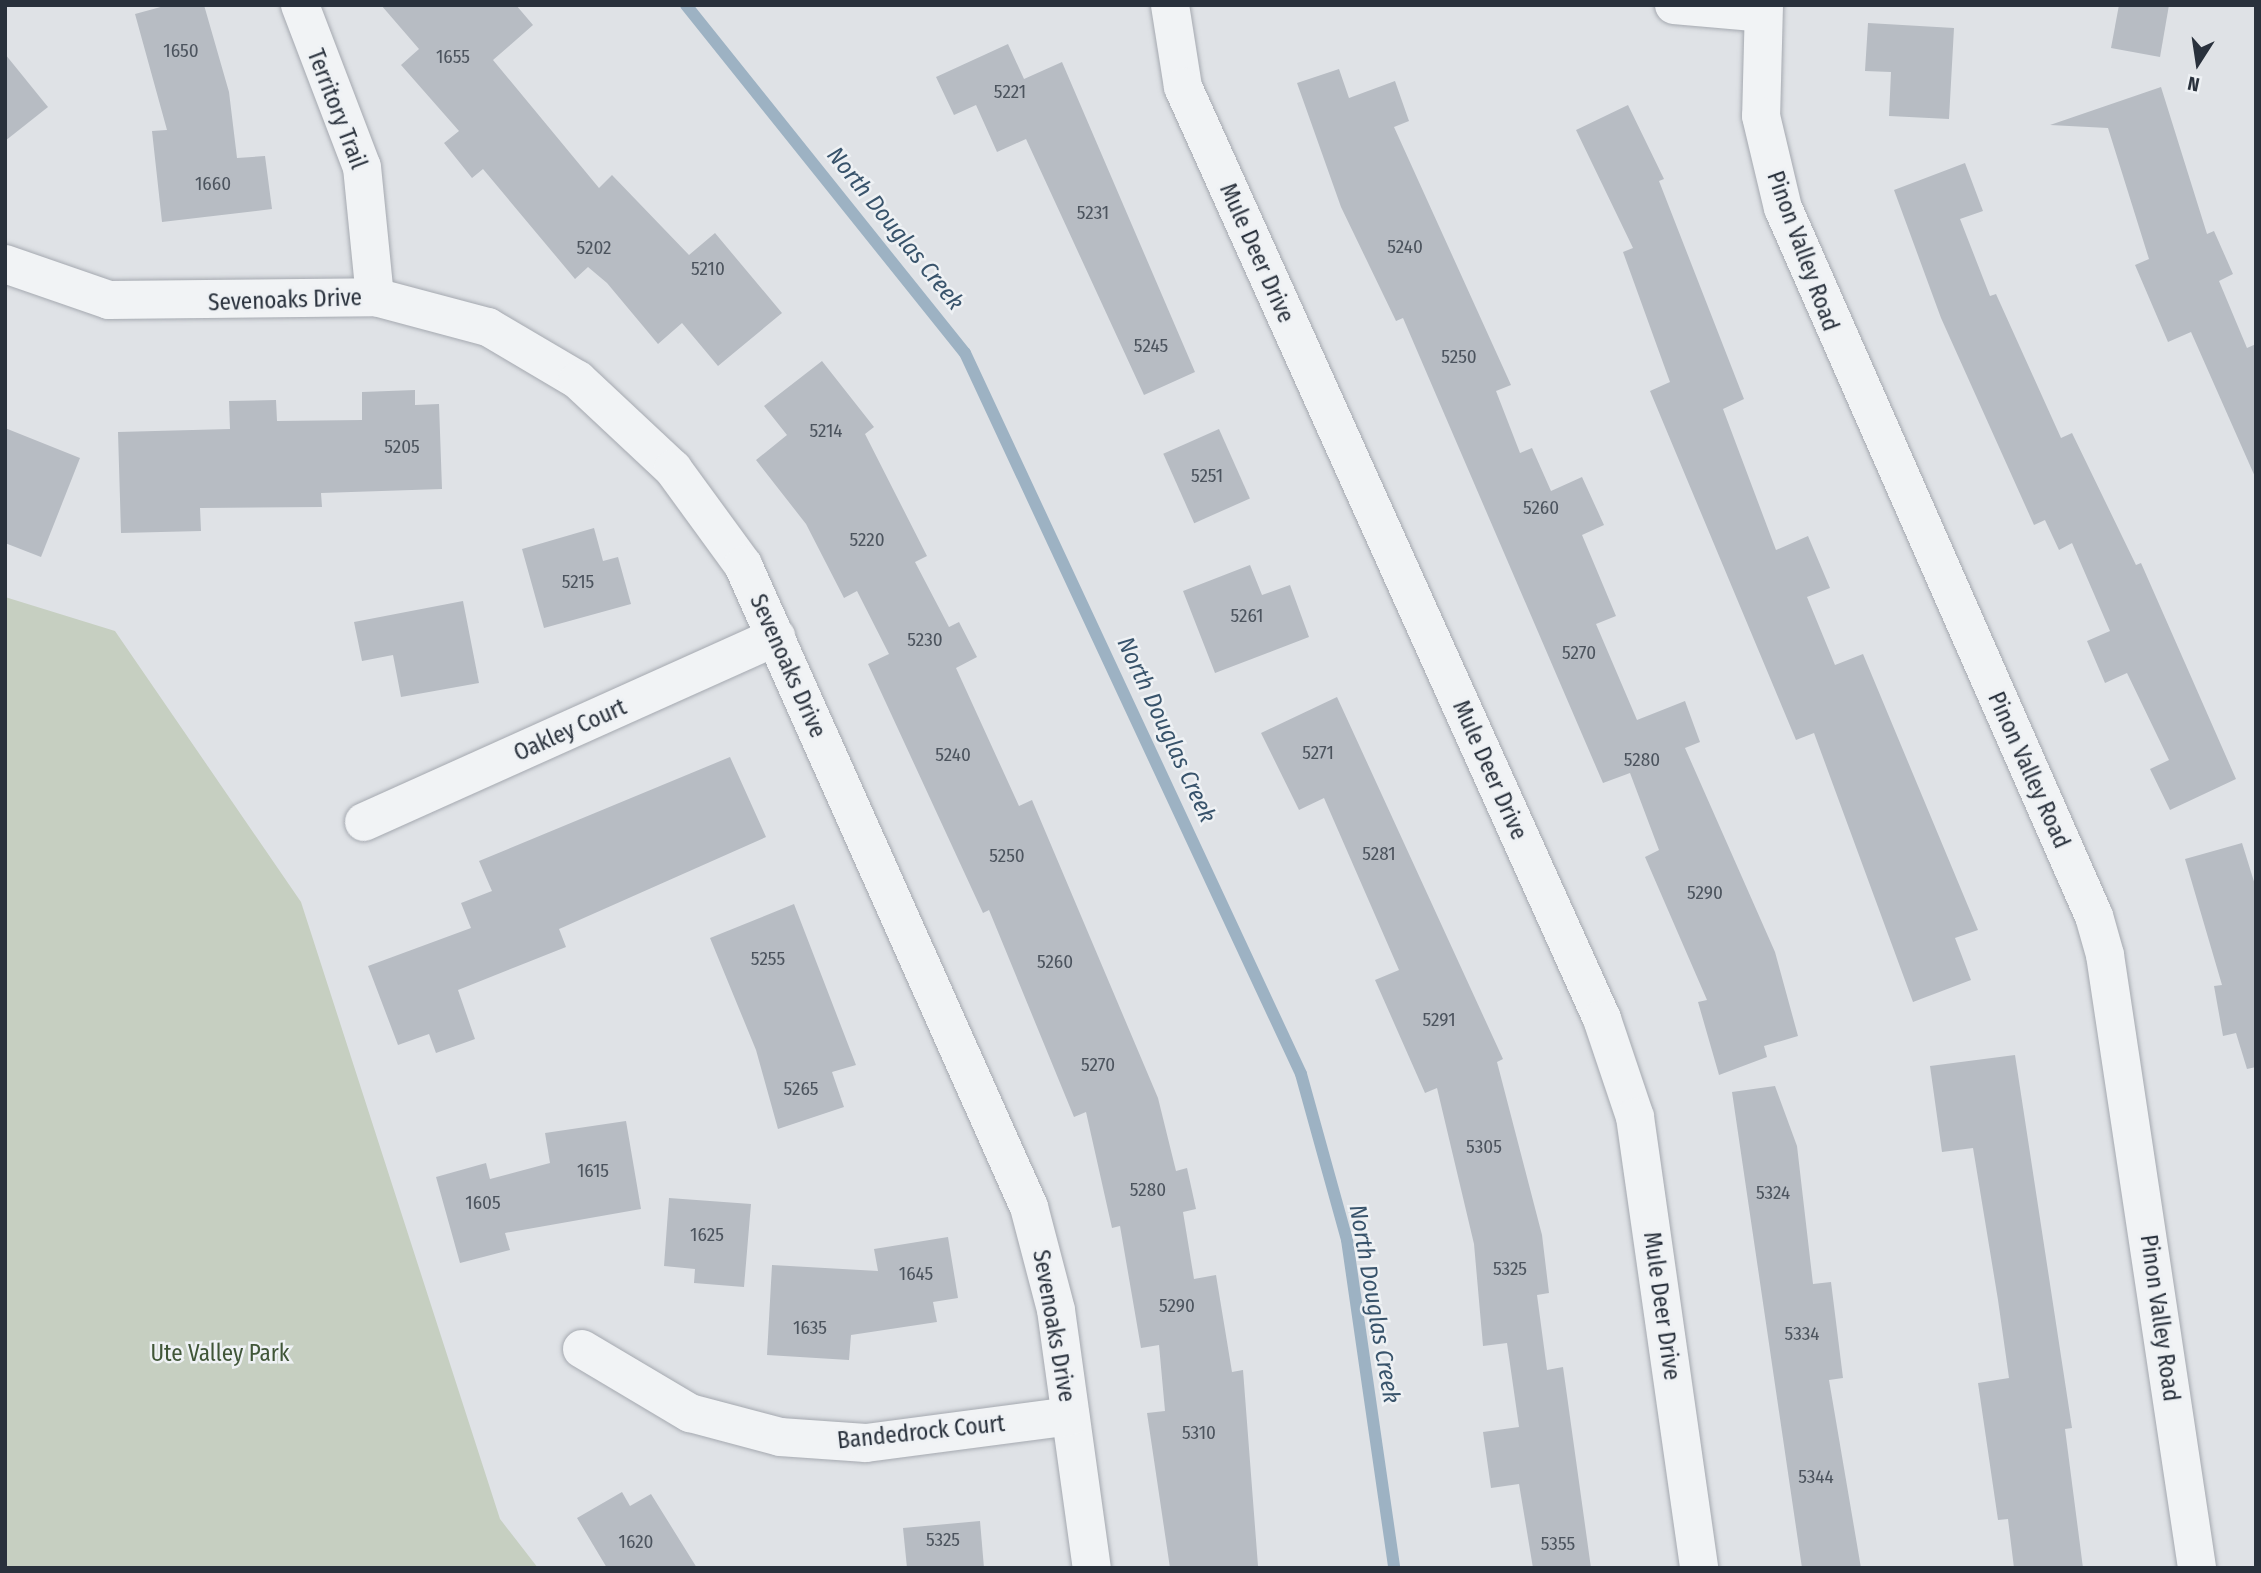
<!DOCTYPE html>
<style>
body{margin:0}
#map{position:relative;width:2261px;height:1573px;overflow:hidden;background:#dfe2e6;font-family:"Fira Sans Condensed",sans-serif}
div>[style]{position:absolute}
.green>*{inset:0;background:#c6cfc1}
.stream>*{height:12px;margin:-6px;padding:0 6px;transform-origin:6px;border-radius:6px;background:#9db2c3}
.building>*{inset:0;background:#b7bcc3;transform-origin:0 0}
.roads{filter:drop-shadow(0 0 2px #a5a9b0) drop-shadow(0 0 2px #a5a9b0)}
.street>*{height:38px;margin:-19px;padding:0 19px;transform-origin:19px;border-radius:19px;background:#f1f3f5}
span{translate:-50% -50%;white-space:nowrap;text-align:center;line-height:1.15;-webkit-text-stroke:5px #eef1f4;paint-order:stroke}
.number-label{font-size:19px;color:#4c545e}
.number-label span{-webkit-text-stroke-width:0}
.street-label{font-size:23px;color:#29313c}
.park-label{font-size:23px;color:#405638}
.water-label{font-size:24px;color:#38536b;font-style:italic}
.frame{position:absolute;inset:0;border:7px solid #29313c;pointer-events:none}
.north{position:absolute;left:2163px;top:28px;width:70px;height:70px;-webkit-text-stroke:5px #eef1f4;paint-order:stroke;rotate:192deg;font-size:19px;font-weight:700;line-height:28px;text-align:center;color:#29313c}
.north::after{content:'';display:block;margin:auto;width:24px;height:32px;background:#29313c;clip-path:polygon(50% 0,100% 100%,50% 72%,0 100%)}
</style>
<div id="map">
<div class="green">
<div style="clip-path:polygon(5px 597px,115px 631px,301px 902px,500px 1519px,538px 1568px,5px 1568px)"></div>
</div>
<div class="stream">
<div style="left:686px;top:5px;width:446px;rotate:51.3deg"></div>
<div style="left:965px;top:353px;width:795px;rotate:65.01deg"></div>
<div style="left:1301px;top:1074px;width:172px;rotate:74.5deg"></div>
<div style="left:1347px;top:1240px;width:331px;rotate:81.8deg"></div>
</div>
<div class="building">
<div style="clip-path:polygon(168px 5px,204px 5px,229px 92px,237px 158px,265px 156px,272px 209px,162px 222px,152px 131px,167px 130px,135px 14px)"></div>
<div style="clip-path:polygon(381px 5px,516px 5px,533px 25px,493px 60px,599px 188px,612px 175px,689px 255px,715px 233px,782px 313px,718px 366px,682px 323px,658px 344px,607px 283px,588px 267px,575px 279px,483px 169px,472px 178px,444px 143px,459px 131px,401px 65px,419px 49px)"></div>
<div style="clip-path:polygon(2119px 5px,2169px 5px,2160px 57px,2111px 48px)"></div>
<div style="clip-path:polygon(1868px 23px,1954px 28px,1949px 119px,1889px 116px,1891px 72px,1865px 71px)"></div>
<div style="clip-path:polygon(1008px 44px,1024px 79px,1062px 62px,1195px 372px,1144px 395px,1026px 139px,997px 152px,976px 105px,954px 115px,936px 77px)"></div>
<div style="clip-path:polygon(5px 54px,48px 107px,5px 141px)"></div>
<div style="clip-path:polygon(1339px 69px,1349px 98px,1395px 81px,1409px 121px,1394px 127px,1511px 385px,1496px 391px,1520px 453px,1532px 448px,1551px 491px,1582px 477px,1604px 525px,1582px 535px,1616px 616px,1596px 624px,1637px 720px,1685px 701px,1700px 742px,1685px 748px,1775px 952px,1798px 1036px,1764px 1046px,1767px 1057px,1719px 1075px,1698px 1002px,1707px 1000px,1645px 857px,1659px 850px,1630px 773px,1603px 783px,1403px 318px,1396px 321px,1341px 207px,1297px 83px)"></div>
<div style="clip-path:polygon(2161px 87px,2207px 234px,2214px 231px,2233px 274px,2219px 281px,2247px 348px,2256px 344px,2256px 479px,2191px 332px,2168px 342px,2135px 265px,2149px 259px,2108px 128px,2050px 125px)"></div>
<div style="clip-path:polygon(1628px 105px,1664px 179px,1659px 181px,1744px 399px,1723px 409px,1776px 550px,1808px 536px,1830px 588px,1807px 597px,1835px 665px,1863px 654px,1978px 930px,1955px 938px,1971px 980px,1913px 1002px,1814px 733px,1796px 740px,1650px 391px,1670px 382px,1623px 252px,1633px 248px,1576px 130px)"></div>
<div style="clip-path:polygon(1965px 163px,1983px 211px,1960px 219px,1990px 296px,1996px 294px,2061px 438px,2072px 433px,2136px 565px,2141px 563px,2236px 779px,2170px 810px,2150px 769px,2169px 760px,2127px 673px,2105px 683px,2087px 641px,2110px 631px,2072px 543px,2059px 550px,2045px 520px,2034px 525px,1941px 318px,1894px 190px)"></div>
<div style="clip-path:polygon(822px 361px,874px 427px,865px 434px,927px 556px,915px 562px,949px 627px,959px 622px,977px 657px,956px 668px,1019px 806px,1032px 800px,1158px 1098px,1176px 1171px,1187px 1168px,1196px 1209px,1183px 1212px,1194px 1279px,1216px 1275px,1232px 1372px,1243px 1370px,1258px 1566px,1170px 1568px,1147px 1413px,1165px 1411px,1159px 1345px,1141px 1348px,1120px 1226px,1112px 1228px,1086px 1112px,1074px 1117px,989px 910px,983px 913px,868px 664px,889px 654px,857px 591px,844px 598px,806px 524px,756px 460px,787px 435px,764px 406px)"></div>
<div style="clip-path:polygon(415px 390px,415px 405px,439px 404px,442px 489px,321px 493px,322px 507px,200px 508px,201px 531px,121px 533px,118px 432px,230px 429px,229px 401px,276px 400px,277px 421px,362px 420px,362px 392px)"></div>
<div style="clip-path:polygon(5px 428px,80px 458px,41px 557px,5px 543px)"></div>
<div style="left:1219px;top:429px;width:76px;height:61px;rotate:66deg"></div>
<div style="clip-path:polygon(594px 528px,603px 561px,618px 557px,631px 604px,544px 628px,522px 549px)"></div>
<div style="clip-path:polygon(1250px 565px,1262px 595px,1290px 585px,1309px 637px,1215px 673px,1183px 591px)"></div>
<div style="clip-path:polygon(463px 601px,479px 683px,401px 697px,393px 655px,362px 661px,354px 622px)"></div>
<div style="clip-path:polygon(1337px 697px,1503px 1059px,1497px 1062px,1542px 1235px,1549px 1293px,1537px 1295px,1547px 1370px,1563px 1367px,1591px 1568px,1533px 1568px,1519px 1484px,1491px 1488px,1483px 1432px,1519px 1427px,1507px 1343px,1483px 1346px,1474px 1244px,1437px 1088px,1425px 1093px,1375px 980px,1399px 970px,1324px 798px,1299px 810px,1261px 733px)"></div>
<div style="clip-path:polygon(730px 757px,766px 837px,559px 929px,566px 947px,458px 990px,475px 1039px,436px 1053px,429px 1034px,398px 1045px,368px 966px,471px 928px,461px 903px,492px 891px,479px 861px)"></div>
<div style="clip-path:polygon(2242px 843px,2256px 888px,2256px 1067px,2247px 1069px,2236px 1033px,2223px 1036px,2214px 986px,2222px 985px,2185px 859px)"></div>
<div style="clip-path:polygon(794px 904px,856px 1065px,832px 1072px,844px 1107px,778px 1129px,756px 1050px,710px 938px)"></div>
<div style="clip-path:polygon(2015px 1055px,2072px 1428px,2065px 1429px,2083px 1568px,2014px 1568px,2008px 1519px,1998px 1520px,1978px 1383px,2009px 1378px,1998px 1300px,1973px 1148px,1942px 1152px,1930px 1066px)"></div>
<div style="clip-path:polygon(1775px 1086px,1797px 1146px,1813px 1284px,1831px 1282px,1843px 1378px,1829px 1380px,1861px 1568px,1802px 1568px,1732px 1092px)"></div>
<div style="clip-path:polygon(626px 1121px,641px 1209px,505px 1233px,510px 1250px,460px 1263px,436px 1177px,486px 1163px,490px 1179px,550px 1163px,545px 1133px)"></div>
<div style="clip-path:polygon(669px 1198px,751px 1204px,744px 1287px,694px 1283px,695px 1269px,664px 1266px)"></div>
<div style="clip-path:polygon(948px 1237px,958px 1298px,933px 1302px,937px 1322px,851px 1335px,849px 1360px,767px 1355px,772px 1265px,878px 1271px,874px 1249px)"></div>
<div style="clip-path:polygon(622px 1492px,630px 1506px,651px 1494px,697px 1568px,607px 1568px,577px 1518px)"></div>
<div style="clip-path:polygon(980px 1521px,984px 1568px,907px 1568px,903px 1528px)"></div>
</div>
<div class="roads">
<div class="street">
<div style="left:300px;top:5px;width:173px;rotate:69.1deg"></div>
<div style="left:362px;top:167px;width:131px;rotate:84.3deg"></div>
<div style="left:1170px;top:5px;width:83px;rotate:81deg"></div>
<div style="left:1183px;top:87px;width:1022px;rotate:65.79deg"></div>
<div style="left:1602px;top:1019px;width:103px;rotate:71.4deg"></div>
<div style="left:1635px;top:1117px;width:456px;rotate:81.9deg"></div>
<div style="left:1674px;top:5px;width:89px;rotate:5.1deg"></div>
<div style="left:1764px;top:5px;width:111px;rotate:91.5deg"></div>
<div style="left:1761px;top:116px;width:95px;rotate:76.6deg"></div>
<div style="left:1783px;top:208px;width:773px;rotate:66.29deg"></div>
<div style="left:2094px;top:916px;width:41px;rotate:74.2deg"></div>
<div style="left:2105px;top:955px;width:620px;rotate:81.46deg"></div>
<div style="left:5px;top:264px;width:110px;rotate:19.1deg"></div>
<div style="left:109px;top:300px;width:266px;rotate:-0.6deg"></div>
<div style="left:375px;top:297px;width:117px;rotate:14.9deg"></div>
<div style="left:488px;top:327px;width:104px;rotate:30.5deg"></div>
<div style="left:578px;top:380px;width:130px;rotate:43.1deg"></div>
<div style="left:673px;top:469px;width:119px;rotate:53.9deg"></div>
<div style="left:743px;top:565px;width:703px;rotate:65.99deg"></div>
<div style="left:1029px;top:1207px;width:106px;rotate:75.3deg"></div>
<div style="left:1056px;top:1310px;width:260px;rotate:82.1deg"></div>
<div style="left:364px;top:822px;width:452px;rotate:-24.2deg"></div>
<div style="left:582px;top:1349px;width:126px;rotate:30.7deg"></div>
<div style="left:690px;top:1413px;width:93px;rotate:14.9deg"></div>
<div style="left:780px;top:1437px;width:86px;rotate:4deg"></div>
<div style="left:866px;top:1443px;width:206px;rotate:-7.5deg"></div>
</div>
</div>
<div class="number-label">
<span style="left:181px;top:51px">1650</span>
<span style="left:453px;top:57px">1655</span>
<span style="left:1010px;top:92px">5221</span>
<span style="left:213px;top:184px">1660</span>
<span style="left:1093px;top:213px">5231</span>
<span style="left:1405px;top:247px">5240</span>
<span style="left:594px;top:248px">5202</span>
<span style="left:708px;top:269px">5210</span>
<span style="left:1151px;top:346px">5245</span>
<span style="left:1459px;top:357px">5250</span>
<span style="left:826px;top:431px">5214</span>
<span style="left:402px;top:447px">5205</span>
<span style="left:1207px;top:476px">5251</span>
<span style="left:1541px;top:508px">5260</span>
<span style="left:867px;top:540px">5220</span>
<span style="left:578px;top:582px">5215</span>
<span style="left:1247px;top:616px">5261</span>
<span style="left:925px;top:640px">5230</span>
<span style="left:1579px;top:653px">5270</span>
<span style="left:1318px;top:753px">5271</span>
<span style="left:953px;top:755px">5240</span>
<span style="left:1642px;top:760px">5280</span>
<span style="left:1379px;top:854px">5281</span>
<span style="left:1007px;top:856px">5250</span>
<span style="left:1705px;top:893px">5290</span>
<span style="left:768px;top:959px">5255</span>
<span style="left:1055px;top:962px">5260</span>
<span style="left:1439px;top:1020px">5291</span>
<span style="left:1098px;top:1065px">5270</span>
<span style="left:801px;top:1089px">5265</span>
<span style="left:1484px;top:1147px">5305</span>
<span style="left:593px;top:1171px">1615</span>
<span style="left:1148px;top:1190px">5280</span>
<span style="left:1773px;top:1193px">5324</span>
<span style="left:483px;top:1203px">1605</span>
<span style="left:707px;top:1235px">1625</span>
<span style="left:1510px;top:1269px">5325</span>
<span style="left:916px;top:1274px">1645</span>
<span style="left:1177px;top:1306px">5290</span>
<span style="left:810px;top:1328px">1635</span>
<span style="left:1802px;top:1334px">5334</span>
<span style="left:1199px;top:1433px">5310</span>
<span style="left:1816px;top:1477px">5344</span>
<span style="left:943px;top:1540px">5325</span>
<span style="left:636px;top:1542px">1620</span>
<span style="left:1558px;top:1544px">5355</span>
</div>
<div class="street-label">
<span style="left:337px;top:109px;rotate:69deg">Territory Trail</span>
<span style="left:1803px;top:251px;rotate:70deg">Pinon Valley Road</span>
<span style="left:1257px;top:253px;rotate:66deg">Mule Deer Drive</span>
<span style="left:285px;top:300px;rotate:-2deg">Sevenoaks Drive</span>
<span style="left:788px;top:666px;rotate:66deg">Sevenoaks Drive</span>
<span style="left:570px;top:730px;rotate:-24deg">Oakley Court</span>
<span style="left:1490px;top:770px;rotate:66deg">Mule Deer Drive</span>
<span style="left:2029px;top:770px;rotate:66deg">Pinon Valley Road</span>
<span style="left:1662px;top:1306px;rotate:82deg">Mule Deer Drive</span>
<span style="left:2160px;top:1318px;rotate:82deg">Pinon Valley Road</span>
<span style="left:1054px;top:1326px;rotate:80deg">Sevenoaks Drive</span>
<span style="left:921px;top:1432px;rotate:-6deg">Bandedrock Court</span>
</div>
<div class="park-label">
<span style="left:220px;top:1353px">Ute Valley Park</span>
</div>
<div class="water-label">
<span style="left:895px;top:229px;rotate:51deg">North Douglas Creek</span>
<span style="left:1166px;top:730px;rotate:65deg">North Douglas Creek</span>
<span style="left:1374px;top:1304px;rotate:80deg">North Douglas Creek</span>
</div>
<div class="frame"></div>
<div class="north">N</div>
</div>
